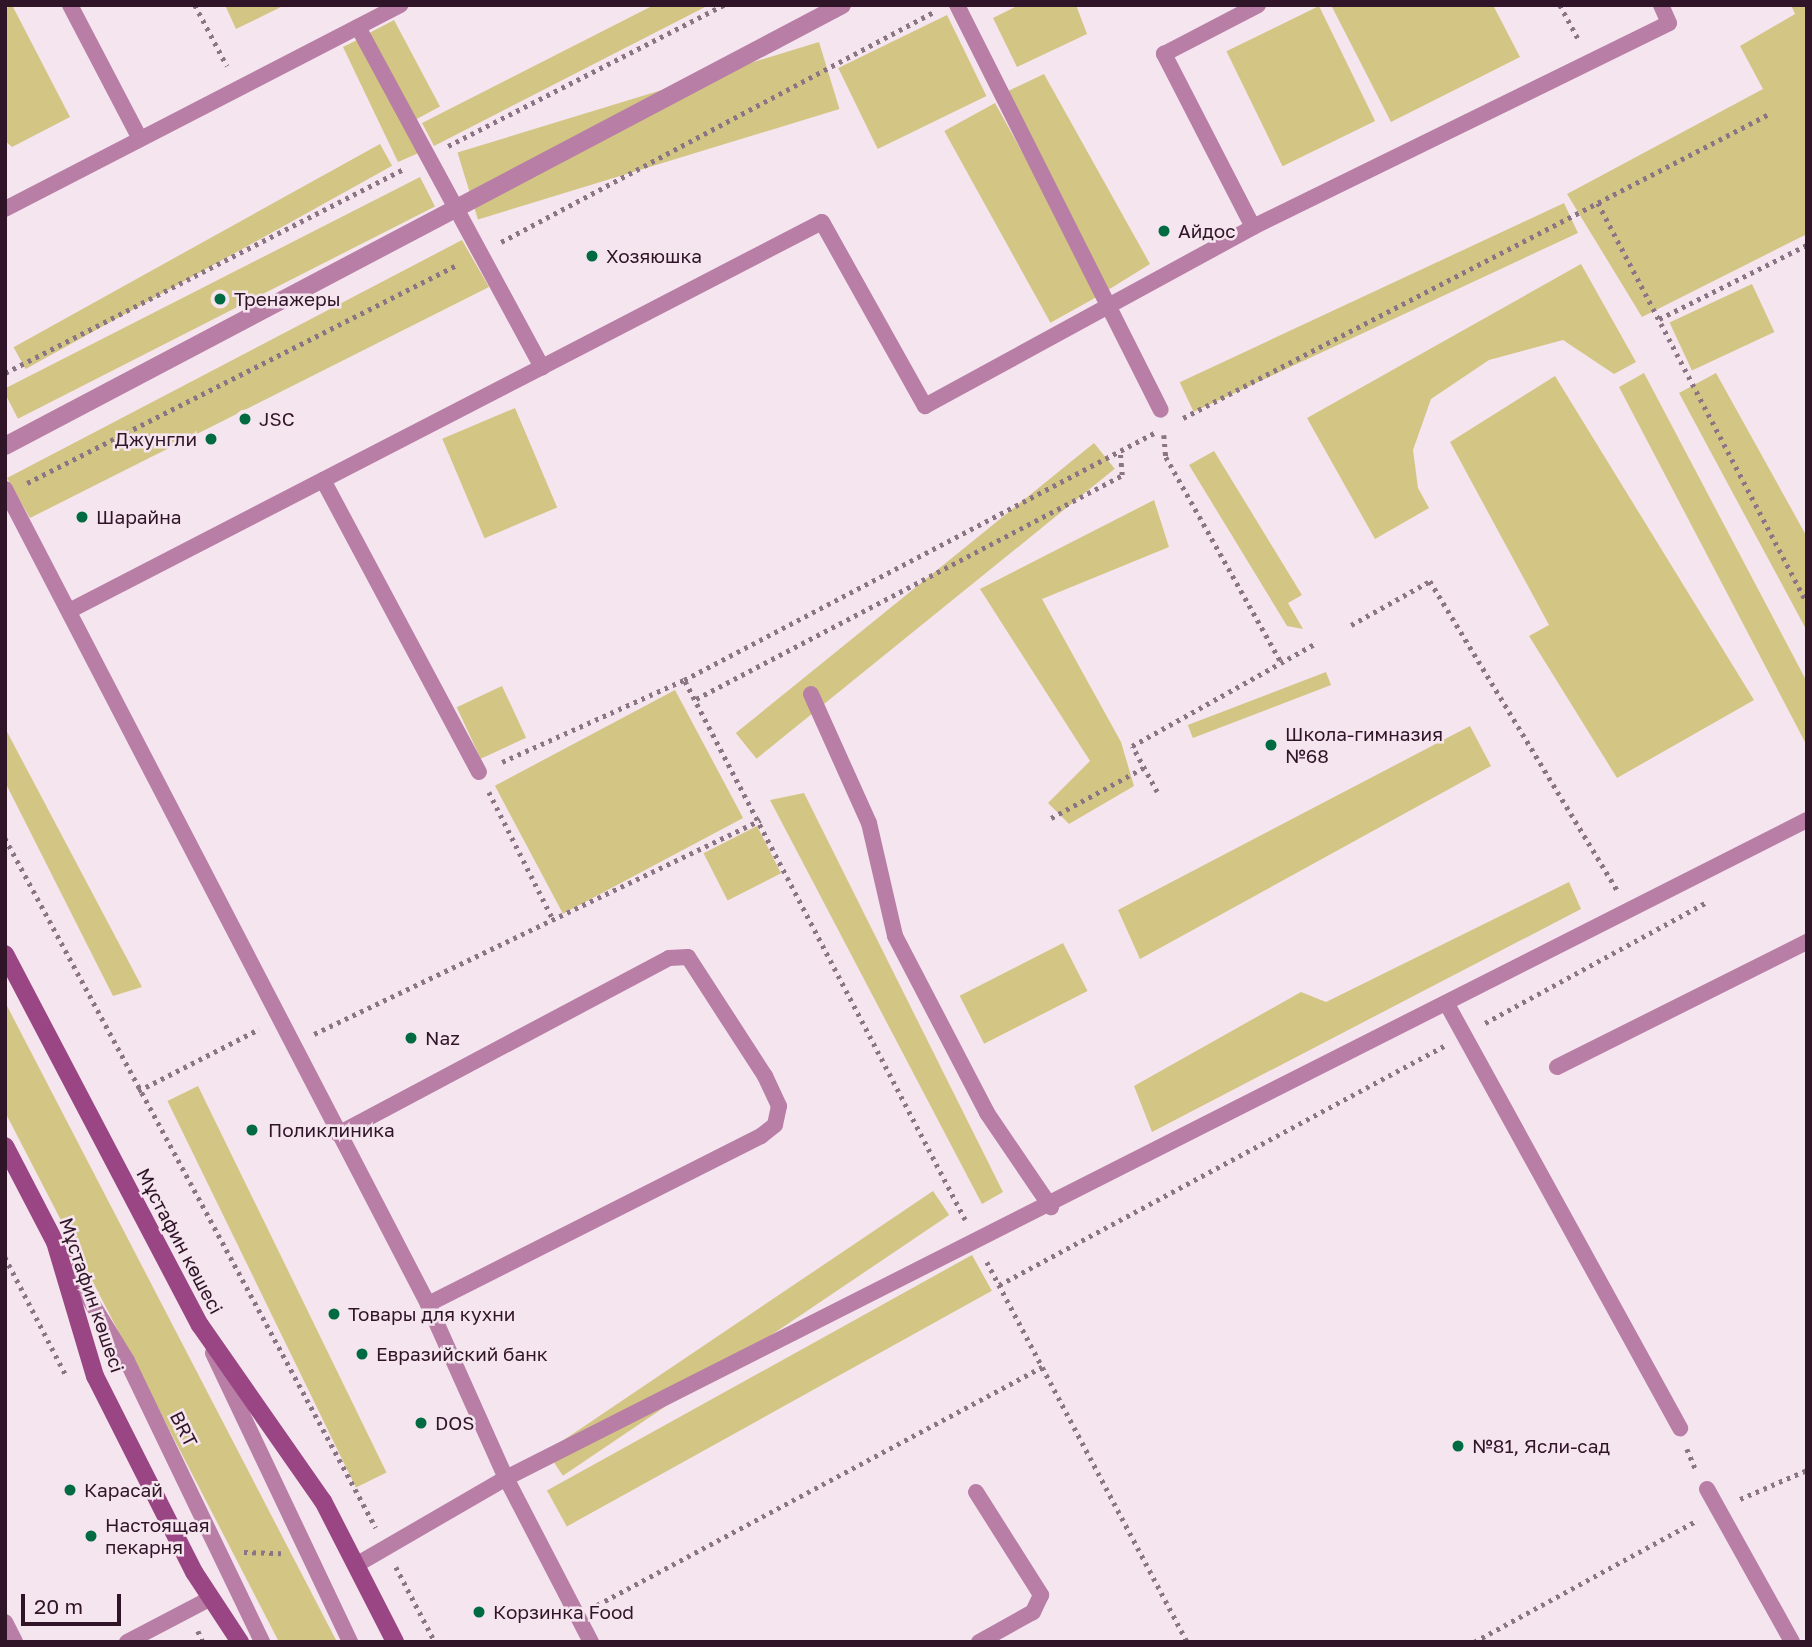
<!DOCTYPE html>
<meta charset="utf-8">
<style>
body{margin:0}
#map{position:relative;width:1812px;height:1647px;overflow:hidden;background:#f5e5ef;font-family:"Golos Text",sans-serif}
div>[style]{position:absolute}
.green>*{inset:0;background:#d3c684;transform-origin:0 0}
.path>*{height:4.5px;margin-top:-2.25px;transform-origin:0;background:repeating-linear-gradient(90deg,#8b7584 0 3.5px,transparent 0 8.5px)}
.lane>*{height:16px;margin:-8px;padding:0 8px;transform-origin:8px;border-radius:8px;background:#b87ea6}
.street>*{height:18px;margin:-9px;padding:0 9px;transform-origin:9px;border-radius:9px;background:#b87ea6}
.secondary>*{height:18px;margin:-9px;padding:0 9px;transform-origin:9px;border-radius:9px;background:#9b4684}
.dots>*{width:19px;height:19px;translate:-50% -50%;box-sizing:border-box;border:4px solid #f5e5ef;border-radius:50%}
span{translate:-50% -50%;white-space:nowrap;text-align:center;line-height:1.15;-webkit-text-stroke:5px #f5e5ef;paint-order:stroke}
.poi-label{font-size:19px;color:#301428}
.left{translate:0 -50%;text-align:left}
.right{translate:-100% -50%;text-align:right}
.street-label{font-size:19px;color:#301428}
.frame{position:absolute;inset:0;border:7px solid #301428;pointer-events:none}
.scale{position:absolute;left:21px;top:1594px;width:100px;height:32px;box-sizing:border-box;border:4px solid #301428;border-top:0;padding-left:9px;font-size:21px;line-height:24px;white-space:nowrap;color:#301428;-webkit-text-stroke:5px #f5e5ef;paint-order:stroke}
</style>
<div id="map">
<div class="green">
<div style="clip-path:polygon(12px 5px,70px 117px,12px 147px,5px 141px,5px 9px)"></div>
<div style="clip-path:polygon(225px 5px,285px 5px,236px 29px)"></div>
<div style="clip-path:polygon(654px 5px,709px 5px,434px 146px,422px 123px)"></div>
<div style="clip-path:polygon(1019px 5px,1076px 5px,1087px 34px,1017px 67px,993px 18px)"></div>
<div style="clip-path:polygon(1331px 5px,1493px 5px,1520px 57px,1391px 122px)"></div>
<div style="clip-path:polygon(1791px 5px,1807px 5px,1807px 234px,1642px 317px,1567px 194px,1763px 89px,1740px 46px,1795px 14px)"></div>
<div style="left:1319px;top:6px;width:128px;height:103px;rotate:64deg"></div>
<div style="left:947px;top:15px;width:90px;height:121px;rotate:64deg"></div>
<div style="left:394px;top:20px;width:98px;height:29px;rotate:62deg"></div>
<div style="clip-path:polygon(359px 39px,421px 152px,398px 162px,343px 47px)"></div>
<div style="left:819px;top:42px;width:70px;height:378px;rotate:73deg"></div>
<div style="clip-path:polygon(1044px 74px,1150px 264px,1108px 290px,1006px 92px)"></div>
<div style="left:995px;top:103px;width:219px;height:58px;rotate:61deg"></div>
<div style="left:380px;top:144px;width:25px;height:419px;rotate:61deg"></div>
<div style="left:420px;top:177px;width:33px;height:468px;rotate:63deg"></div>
<div style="left:1564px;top:203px;width:33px;height:424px;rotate:65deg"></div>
<div style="clip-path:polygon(462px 240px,489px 287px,30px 518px,7px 478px)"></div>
<div style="clip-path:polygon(1581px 264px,1636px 362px,1614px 374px,1563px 340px,1489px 360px,1431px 399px,1413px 450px,1418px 488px,1429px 508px,1375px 539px,1307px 418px)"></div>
<div style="left:1752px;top:284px;width:53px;height:91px;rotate:65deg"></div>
<div style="clip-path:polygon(1644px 373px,1807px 682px,1805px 742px,1619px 387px)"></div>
<div style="clip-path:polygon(1716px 373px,1807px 537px,1807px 631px,1679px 393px)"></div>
<div style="clip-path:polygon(1555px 376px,1754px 700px,1617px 778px,1529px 636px,1549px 625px,1450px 442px)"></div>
<div style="left:515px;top:408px;width:108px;height:79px;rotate:67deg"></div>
<div style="left:1094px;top:443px;width:33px;height:461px;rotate:51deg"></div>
<div style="clip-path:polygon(1214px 451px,1302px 595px,1288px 603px,1303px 629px,1287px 626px,1189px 465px)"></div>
<div style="clip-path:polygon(1154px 500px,1169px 547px,1042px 599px,1121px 742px,1134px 786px,1069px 824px,1048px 803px,1090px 761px,980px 589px)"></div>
<div style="left:1326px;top:672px;width:14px;height:148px;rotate:69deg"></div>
<div style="left:502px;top:686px;width:57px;height:50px;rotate:65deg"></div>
<div style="left:675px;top:690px;width:145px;height:204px;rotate:62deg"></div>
<div style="clip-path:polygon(1470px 726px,1491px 766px,1140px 959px,1118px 910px)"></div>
<div style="clip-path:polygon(5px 728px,142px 987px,113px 996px,5px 782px)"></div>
<div style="clip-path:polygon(804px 793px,1003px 1192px,982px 1204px,770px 800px)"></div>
<div style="left:757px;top:826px;width:53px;height:60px;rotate:63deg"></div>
<div style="clip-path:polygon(1569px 882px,1581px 909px,1152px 1132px,1134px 1086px,1301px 992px,1326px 1002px)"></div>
<div style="left:1063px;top:943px;width:54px;height:116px;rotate:63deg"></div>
<div style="clip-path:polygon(5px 1002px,337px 1642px,279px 1642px,5px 1112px)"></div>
<div style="left:198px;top:1086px;width:430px;height:34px;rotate:64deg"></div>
<div style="left:933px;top:1191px;width:29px;height:466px;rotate:56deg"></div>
<div style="left:972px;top:1255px;width:41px;height:486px;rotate:61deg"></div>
</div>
<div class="path">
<div style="left:195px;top:5px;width:69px;rotate:62.3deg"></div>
<div style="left:1560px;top:5px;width:42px;rotate:61.6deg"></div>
<div style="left:448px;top:146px;width:310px;rotate:-27.1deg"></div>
<div style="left:1598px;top:203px;width:451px;rotate:62.4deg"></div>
<div style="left:501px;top:242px;width:492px;rotate:-28deg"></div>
<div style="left:1659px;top:319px;width:165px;rotate:-26.6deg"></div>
<div style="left:5px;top:373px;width:450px;rotate:-27.1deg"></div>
<div style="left:1183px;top:418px;width:660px;rotate:-27.42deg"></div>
<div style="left:1164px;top:435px;width:22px;rotate:85deg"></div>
<div style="left:1166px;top:457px;width:235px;rotate:60.7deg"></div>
<div style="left:27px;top:483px;width:484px;rotate:-26.9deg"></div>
<div style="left:1351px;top:625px;width:90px;rotate:-29.1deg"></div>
<div style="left:1430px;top:581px;width:361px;rotate:58.8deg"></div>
<div style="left:696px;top:699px;width:481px;rotate:-27.7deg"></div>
<div style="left:1122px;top:475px;width:24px;rotate:-95deg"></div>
<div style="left:502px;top:762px;width:200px;rotate:-24.3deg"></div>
<div style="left:489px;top:792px;width:142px;rotate:63.3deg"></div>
<div style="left:1157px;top:792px;width:52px;rotate:-118.5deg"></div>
<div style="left:1132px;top:746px;width:211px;rotate:-29.2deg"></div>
<div style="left:1051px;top:818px;width:105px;rotate:-28.5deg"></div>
<div style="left:5px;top:838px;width:783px;rotate:61.73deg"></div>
<div style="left:1485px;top:1023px;width:251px;rotate:-28.6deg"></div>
<div style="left:314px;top:1034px;width:495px;rotate:-25.6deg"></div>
<div style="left:138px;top:1091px;width:136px;rotate:-27.1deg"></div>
<div style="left:965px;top:1220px;width:609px;rotate:-117.49deg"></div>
<div style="left:684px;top:680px;width:531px;rotate:-27.72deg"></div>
<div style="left:5px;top:1257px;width:133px;rotate:62.7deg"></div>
<div style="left:987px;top:1262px;width:429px;rotate:62.2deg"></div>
<div style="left:999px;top:1285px;width:505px;rotate:-28.24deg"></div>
<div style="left:1687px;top:1449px;width:23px;rotate:67deg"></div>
<div style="left:1740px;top:1499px;width:73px;rotate:-23.4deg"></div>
<div style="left:244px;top:1552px;width:37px;rotate:2deg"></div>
<div style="left:396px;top:1567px;width:85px;rotate:62.5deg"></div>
<div style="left:597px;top:1605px;width:505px;rotate:-28.14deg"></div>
<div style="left:198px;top:1631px;width:12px;rotate:66deg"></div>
<div style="left:1474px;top:1642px;width:255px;rotate:-28.6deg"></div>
</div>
<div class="lane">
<div style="left:70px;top:5px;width:151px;rotate:62.4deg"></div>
<div style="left:957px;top:5px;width:453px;rotate:63.3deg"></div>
<div style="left:358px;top:27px;width:387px;rotate:61.6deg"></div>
<div style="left:542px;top:367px;width:315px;rotate:-27.4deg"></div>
<div style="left:822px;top:222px;width:211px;rotate:60.8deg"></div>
<div style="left:925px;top:406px;width:374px;rotate:-28.6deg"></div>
<div style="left:1253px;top:227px;width:195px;rotate:-117.2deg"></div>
<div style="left:1164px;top:54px;width:106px;rotate:-27.5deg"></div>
<div style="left:5px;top:209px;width:445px;rotate:-27.3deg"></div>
<div style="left:1253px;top:227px;width:463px;rotate:-26.1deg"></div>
<div style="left:1669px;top:23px;width:20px;rotate:-114deg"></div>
<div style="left:323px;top:480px;width:331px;rotate:61.9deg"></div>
<div style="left:5px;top:489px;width:918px;rotate:62.57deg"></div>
<div style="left:428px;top:1304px;width:191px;rotate:65.9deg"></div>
<div style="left:506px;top:1478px;width:185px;rotate:62.6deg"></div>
<div style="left:69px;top:611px;width:532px;rotate:-27.29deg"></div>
<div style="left:811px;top:694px;width:141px;rotate:65.8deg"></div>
<div style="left:869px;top:823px;width:116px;rotate:77deg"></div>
<div style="left:895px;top:936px;width:199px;rotate:62.5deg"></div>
<div style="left:987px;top:1113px;width:114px;rotate:55.8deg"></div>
<div style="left:1448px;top:1006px;width:482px;rotate:61.2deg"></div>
<div style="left:1557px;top:1067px;width:280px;rotate:-26.6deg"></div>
<div style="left:338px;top:1134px;width:375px;rotate:-28deg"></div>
<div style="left:669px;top:958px;width:19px;rotate:-3deg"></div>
<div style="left:688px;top:957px;width:142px;rotate:57.1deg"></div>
<div style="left:765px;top:1076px;width:33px;rotate:65deg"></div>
<div style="left:779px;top:1106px;width:19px;rotate:102deg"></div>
<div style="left:775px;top:1125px;width:18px;rotate:142deg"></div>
<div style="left:761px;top:1136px;width:373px;rotate:153.2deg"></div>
<div style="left:63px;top:1256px;width:123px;rotate:58.6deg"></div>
<div style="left:127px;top:1361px;width:312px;rotate:64.3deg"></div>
<div style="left:213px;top:1353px;width:320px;rotate:64.6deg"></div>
<div style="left:1707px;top:1489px;width:175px;rotate:60.9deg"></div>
<div style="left:976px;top:1492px;width:122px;rotate:57.7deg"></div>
<div style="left:1041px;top:1595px;width:19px;rotate:115deg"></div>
<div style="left:1033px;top:1612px;width:62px;rotate:150.9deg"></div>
<div style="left:356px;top:1565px;width:173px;rotate:-30.1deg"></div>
<div style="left:506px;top:1478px;width:1458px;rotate:-26.83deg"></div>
<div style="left:5px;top:1622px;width:22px;rotate:63deg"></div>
<div style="left:127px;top:1642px;width:95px;rotate:-27.6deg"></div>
</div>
<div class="street">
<div style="left:5px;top:446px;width:946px;rotate:-27.78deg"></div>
</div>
<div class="secondary">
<div style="left:5px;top:954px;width:419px;rotate:62.3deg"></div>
<div style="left:200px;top:1325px;width:215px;rotate:55.1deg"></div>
<div style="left:323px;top:1501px;width:158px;rotate:62.9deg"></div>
<div style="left:5px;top:1146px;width:108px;rotate:62.5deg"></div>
<div style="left:55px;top:1242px;width:140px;rotate:73.4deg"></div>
<div style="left:95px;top:1376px;width:220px;rotate:63.2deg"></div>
<div style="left:194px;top:1572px;width:84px;rotate:56.7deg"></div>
</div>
<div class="dots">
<div style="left:1164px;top:231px;background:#006b42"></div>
<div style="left:592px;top:256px;background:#006b42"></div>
<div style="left:220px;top:299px;background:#006b42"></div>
<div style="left:245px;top:419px;background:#006b42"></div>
<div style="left:211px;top:439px;background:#006b42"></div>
<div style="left:82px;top:517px;background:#006b42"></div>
<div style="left:1271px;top:745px;background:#006b42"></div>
<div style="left:411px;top:1038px;background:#006b42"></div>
<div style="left:252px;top:1130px;background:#006b42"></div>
<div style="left:334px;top:1314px;background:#006b42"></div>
<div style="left:362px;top:1354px;background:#006b42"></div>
<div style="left:421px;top:1423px;background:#006b42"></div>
<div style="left:1458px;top:1446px;background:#006b42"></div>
<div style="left:70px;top:1490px;background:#006b42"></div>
<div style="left:91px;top:1536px;background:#006b42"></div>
<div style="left:479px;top:1612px;background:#006b42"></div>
</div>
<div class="poi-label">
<span class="left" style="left:1178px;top:231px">Айдос</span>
<span class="left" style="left:606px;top:256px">Хозяюшка</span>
<span class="left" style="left:234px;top:299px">Тренажеры</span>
<span class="left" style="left:259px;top:419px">JSC</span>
<span class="right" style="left:197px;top:439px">Джунгли</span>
<span class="left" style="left:96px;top:517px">Шарайна</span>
<span class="left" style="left:1285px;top:745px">Школа-гимназия<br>№68</span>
<span class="left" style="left:425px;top:1038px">Naz</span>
<span class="left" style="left:268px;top:1130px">Поликлиника</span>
<span class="left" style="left:348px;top:1314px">Товары для кухни</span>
<span class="left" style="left:376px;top:1354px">Евразийский банк</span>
<span class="left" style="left:435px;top:1423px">DOS</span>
<span class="left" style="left:1472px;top:1446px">№81, Ясли-сад</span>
<span class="left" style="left:84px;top:1490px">Карасай</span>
<span class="left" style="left:105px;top:1536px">Настоящая<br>пекарня</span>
<span class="left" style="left:493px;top:1612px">Корзинка Food</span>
</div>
<div class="street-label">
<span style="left:180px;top:1241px;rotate:62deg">Мұстафин көшесі</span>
<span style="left:92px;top:1295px;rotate:71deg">Мұcтафин көшесі</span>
<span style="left:184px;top:1429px;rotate:63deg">BRT</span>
</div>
<div class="frame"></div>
<div class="scale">20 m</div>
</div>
